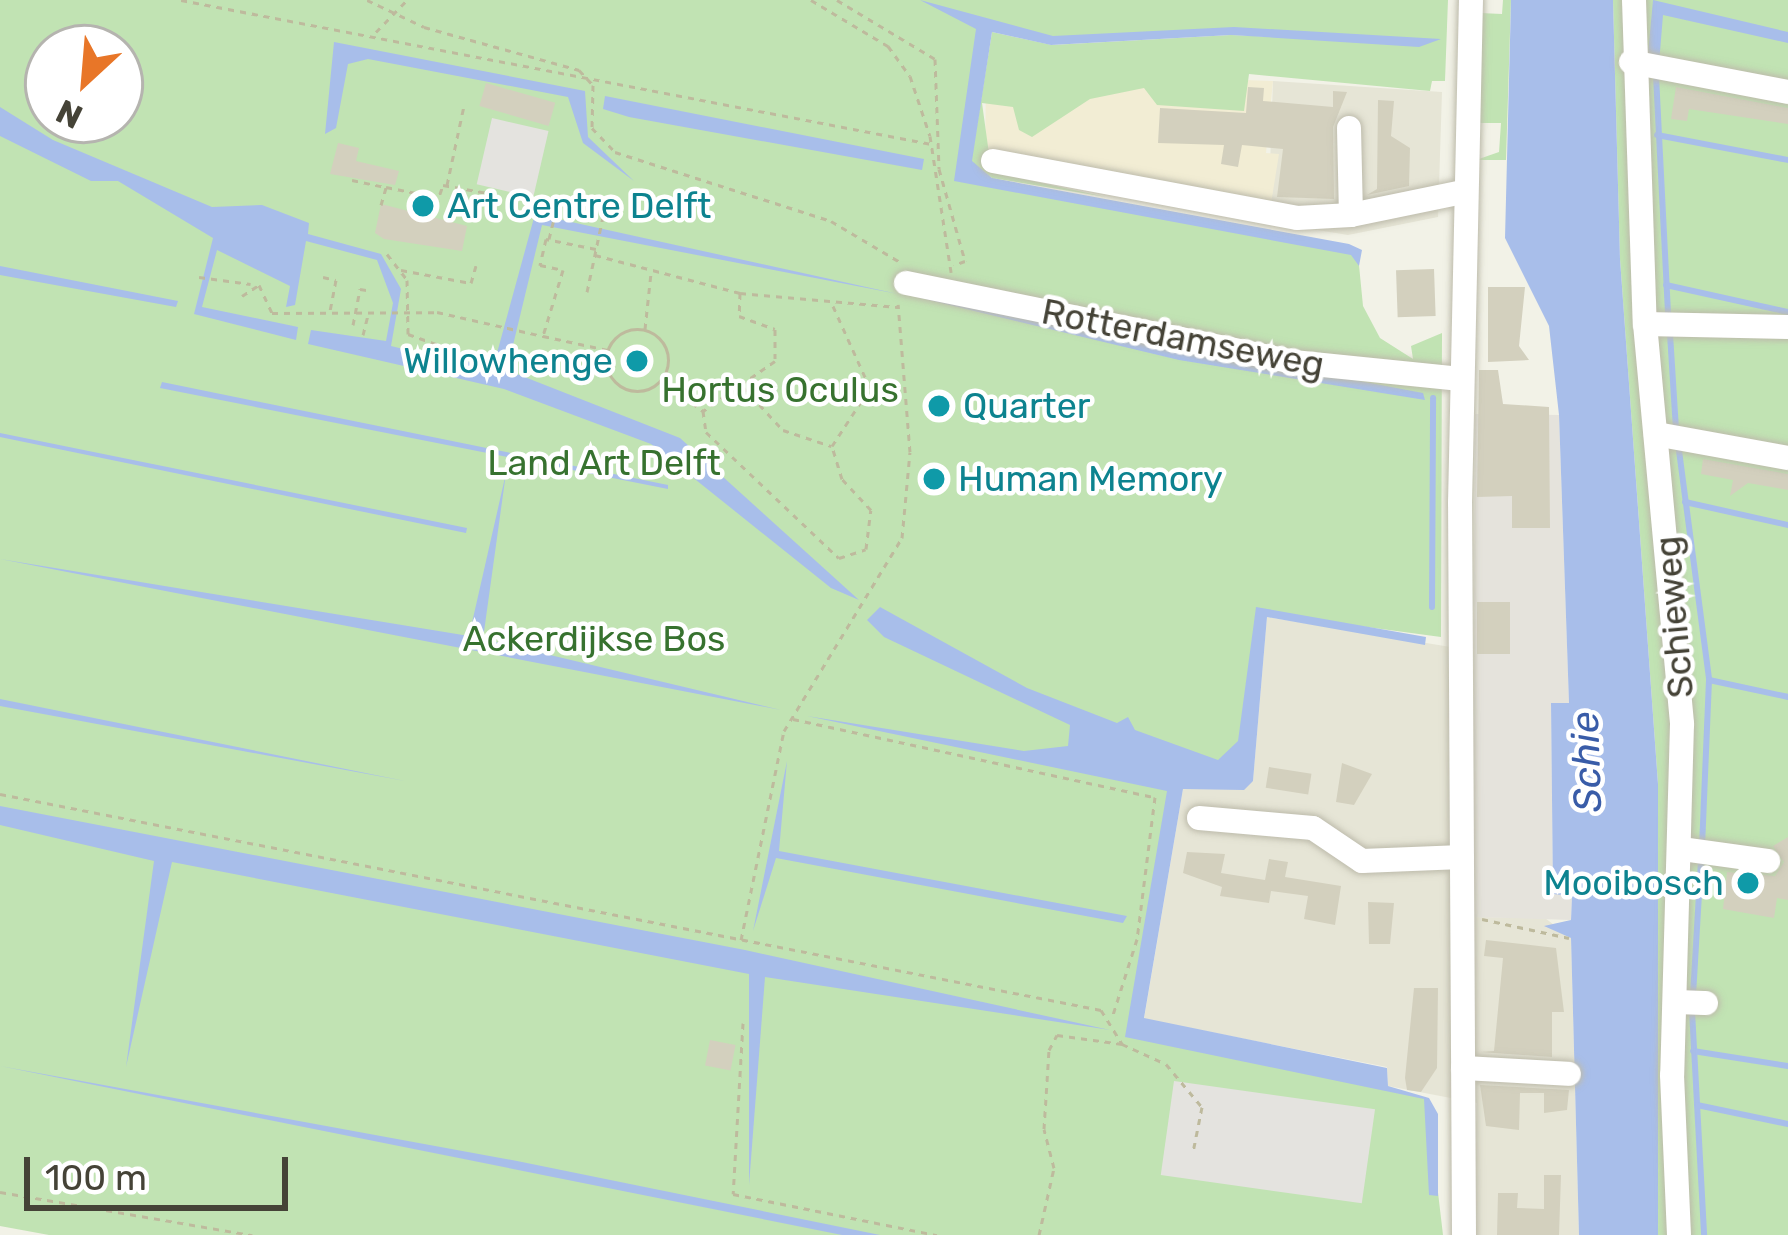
<!DOCTYPE html>
<style>
body{margin:0}
#map{position:relative;width:1788px;height:1235px;overflow:hidden;background:#f2f2e7;font-family:Rubik,sans-serif}
div>[style]{position:absolute}
.residential>*{inset:0;background:#e6e5d6}
.commercial>*{inset:0;background:#f2edd4}
.industrial>*{inset:0;background:#e5e3dc}
.green>*{inset:0;background:#c1e3b3}
.parking>*{inset:0;background:#e4e3df;transform-origin:0 0}
.water>*{inset:0;background:#a8beea}
.stream>*{height:6px;margin:-3px;padding:0 3px;transform-origin:3px;border-radius:3px;background:#a8beea}
.building>*{inset:0;background:#d3d0be;transform-origin:0 0}
.path>*{height:3px;margin-top:-1.5px;transform-origin:0;background:repeating-linear-gradient(90deg,#beba9d 0 6px,transparent 0 12px)}
.path>.ring{margin:-1.5px;padding:0;box-sizing:content-box;background:none;border:3px solid #beba9d;border-radius:50%}
.roads{filter:drop-shadow(0 0 3px #bdbbab) drop-shadow(0 0 3px #bdbbab)}
.minor>*{height:24px;margin:-12px;padding:0 12px;transform-origin:12px;border-radius:12px;background:#fff}
.dots>*{width:33px;height:33px;translate:-50% -50%;box-sizing:border-box;border:6px solid #fff;border-radius:50%}
span{translate:-50% -50%;white-space:nowrap;text-align:center;line-height:1.15;-webkit-text-stroke:9px #fff;paint-order:stroke}
.culture-label{font-size:36px;color:#0d838f}
.left{translate:0 -50%;text-align:left}
.right{translate:-100% -50%;text-align:right}
.street-label{font-size:36px;color:#454337}
.park-label{font-size:36px;color:#37722f}
.water-label{font-size:39px;color:#395ca8;font-style:italic}
.north{position:absolute;left:24px;top:24px;width:120px;height:120px;box-sizing:border-box;background:#fff;border:3px solid #b5b4af;border-radius:50%;rotate:206deg;font-size:33px;font-weight:700;line-height:48px;text-align:center;color:#454337}
.north::after{content:'';display:block;margin:auto;width:42px;height:54px;background:#e87628;clip-path:polygon(50% 0,100% 100%,50% 72%,0 100%)}
.scale{position:absolute;left:24px;top:1157px;width:264px;height:54px;box-sizing:border-box;border:6px solid #454337;border-top:0;padding-left:15px;font-size:36px;line-height:42px;white-space:nowrap;color:#454337;-webkit-text-stroke:9px #fff;paint-order:stroke}
</style>
<div id="map">
<div class="residential">
<div style="clip-path:polygon(1273px 81px,1442px 92px,1438px 217px,1348px 235px,1268px 222px)"></div>
<div style="clip-path:polygon(1267px 617px,1469px 650px,1473px 917px,1545px 918px,1571px 938px,1579px 1235px,1471px 1235px,1477px 1103px,1388px 1086px,1387px 1067px,1144px 1019px,1183px 789px,1253px 781px)"></div>
</div>
<div class="commercial">
<div style="clip-path:polygon(986px 71px,1273px 81px,1266px 153px,1279px 154px,1268px 222px,985px 170px)"></div>
</div>
<div class="industrial">
<div style="clip-path:polygon(1475px 414px,1559px 415px,1569px 703px,1551px 704px,1553px 893px,1572px 895px,1571px 920px,1473px 917px)"></div>
</div>
<div class="green">
<div style="clip-path:polygon(evenodd,0 0,1448px 0,1445px 81px,1432px 81px,1430px 91px,1249px 74px,1244px 111px,1157px 105px,1144px 88px,1090px 99px,1032px 137px,1019px 130px,1013px 107px,982px 103px,990px 161px,1019px 178px,1106px 197px,992px 178px,971px 162px,992px 32px,1052px 45px,1231px 35px,1422px 43px,1231px 30px,1053px 39px,986px 27px,963px 172px,1358px 255px,1363px 306px,1380px 338px,1413px 359px,1411px 346px,1442px 333px,1441px 637px,1262px 613px,1238px 769px,1183px 773px,1134px 1032px,1427px 1099px,1443px 1235px,49px 1235px,0 1226px,0 0,48px 48px,120px 48px,120px 120px,48px 120px,48px 48px)"></div>
<div style="clip-path:polygon(1503px 0,1511px 0,1506px 160px,1476px 160px,1499px 152px,1501px 123px,1476px 123px,1480px 13px,1502px 14px)"></div>
<div style="clip-path:polygon(1613px 0,1788px 0,1788px 1235px,1658px 1235px,1658px 784px,1620px 259px)"></div>
</div>
<div class="parking">
<div style="left:492px;top:118px;width:58px;height:68px;rotate:13deg"></div>
<div style="left:1174px;top:1081px;width:203px;height:95px;rotate:8deg"></div>
</div>
<div class="water">
<div style="clip-path:polygon(920px 0,1053px 36px,1234px 27px,1441px 39px,1419px 47px,1231px 35px,1051px 45px,992px 32px,972px 161px,992px 178px,1349px 244px,1362px 250px,1359px 266px,1351px 255px,954px 181px,976px 29px)"></div>
<div style="clip-path:polygon(1511px 0,1613px 0,1620px 259px,1658px 784px,1658px 1235px,1579px 1235px,1571px 938px,1544px 926px,1571px 920px,1572px 896px,1553px 894px,1551px 703px,1569px 703px,1559px 415px,1549px 326px,1505px 238px)"></div>
<div style="clip-path:polygon(1653px 0,1788px 32px,1788px 43px,1663px 15px,1659px 64px,1648px 54px)"></div>
<div style="clip-path:polygon(334px 42px,585px 91px,588px 137px,634px 181px,583px 143px,568px 97px,368px 59px,348px 64px,336px 128px,325px 134px)"></div>
<div style="clip-path:polygon(605px 96px,924px 159px,922px 170px,629px 117px,603px 109px)"></div>
<div style="clip-path:polygon(0 107px,53px 140px,212px 207px,262px 205px,309px 223px,308px 234px,381px 254px,401px 289px,391px 346px,452px 361px,494px 364px,535px 214px,898px 294px,542px 225px,507px 370px,680px 438px,859px 600px,831px 588px,651px 444px,504px 389px,308px 344px,311px 330px,386px 341px,393px 303px,377px 260px,306px 241px,295px 305px,286px 307px,290px 286px,217px 250px,202px 307px,298px 327px,296px 340px,194px 314px,213px 238px,118px 181px,91px 181px,0 136px)"></div>
<div style="clip-path:polygon(0 266px,178px 301px,176px 307px,0 275px)"></div>
<div style="clip-path:polygon(912px 296px,1423px 393px,1425px 400px,1179px 360px)"></div>
<div style="clip-path:polygon(162px 382px,668px 485px,668px 489px,160px 388px)"></div>
<div style="clip-path:polygon(0 433px,467px 528px,466px 533px,0 437px)"></div>
<div style="clip-path:polygon(506px 473px,483px 639px,781px 710px,0 559px,469px 636px)"></div>
<div style="clip-path:polygon(880px 607px,1027px 688px,1117px 723px,1128px 717px,1135px 730px,1218px 760px,1238px 741px,1256px 607px,1426px 637px,1425px 645px,1267px 617px,1253px 781px,1244px 790px,1183px 789px,1144px 1018px,1387px 1068px,1388px 1086px,1429px 1098px,1438px 1114px,1438px 1196px,1429px 1195px,1424px 1099px,1125px 1037px,1167px 791px,807px 716px,1024px 751px,1068px 746px,1070px 725px,884px 637px,867px 620px)"></div>
<div style="clip-path:polygon(0 699px,405px 781px,0 706px)"></div>
<div style="clip-path:polygon(787px 761px,779px 851px,1127px 916px,1123px 923px,776px 858px,753px 931px)"></div>
<div style="clip-path:polygon(0 806px,745px 950px,1110px 1030px,765px 977px,749px 1185px,749px 974px,172px 862px,126px 1067px,154px 861px,0 825px)"></div>
<div style="clip-path:polygon(0 1066px,517px 1161px,880px 1235px,842px 1235px)"></div>
</div>
<div class="stream">
<div style="left:1656px;top:76px;width:240px;rotate:87.1deg"></div>
<div style="left:1657px;top:135px;width:133px;rotate:10.8deg"></div>
<div style="left:1666px;top:285px;width:125px;rotate:12.5deg"></div>
<div style="left:1670px;top:334px;width:96px;rotate:86.4deg"></div>
<div style="left:1678px;top:443px;width:239px;rotate:82.5deg"></div>
<div style="left:1709px;top:680px;width:168px;rotate:92.4deg"></div>
<div style="left:1685px;top:502px;width:106px;rotate:12.6deg"></div>
<div style="left:1432px;top:607px;width:209px;rotate:-89.7deg"></div>
<div style="left:1709px;top:680px;width:81px;rotate:12.1deg"></div>
<div style="left:1693px;top:995px;width:134px;rotate:-86.6deg"></div>
<div style="left:1692px;top:1011px;width:224px;rotate:86.9deg"></div>
<div style="left:1693px;top:1051px;width:96px;rotate:9deg"></div>
<div style="left:1697px;top:1105px;width:93px;rotate:11.8deg"></div>
</div>
<div class="building">
<div style="left:486px;top:83px;width:72px;height:24px;rotate:16deg"></div>
<div style="clip-path:polygon(1248px 87px,1264px 88px,1263px 101px,1333px 107px,1333px 91px,1347px 92px,1333px 127px,1334px 199px,1277px 197px,1283px 149px,1242px 145px,1238px 167px,1221px 164px,1224px 145px,1158px 143px,1160px 108px,1246px 113px)"></div>
<div style="clip-path:polygon(1676px 87px,1788px 108px,1788px 124px,1689px 109px,1687px 121px,1671px 119px)"></div>
<div style="clip-path:polygon(1378px 100px,1394px 101px,1391px 136px,1410px 148px,1409px 186px,1367px 195px,1377px 189px)"></div>
<div style="clip-path:polygon(338px 143px,359px 148px,356px 161px,399px 171px,395px 185px,330px 174px)"></div>
<div style="clip-path:polygon(381px 204px,467px 226px,462px 251px,384px 239px,375px 233px)"></div>
<div style="left:1434px;top:269px;width:47px;height:38px;rotate:88deg"></div>
<div style="clip-path:polygon(1488px 287px,1525px 287px,1519px 346px,1529px 360px,1488px 362px)"></div>
<div style="clip-path:polygon(1479px 370px,1498px 370px,1503px 404px,1549px 407px,1550px 528px,1512px 528px,1512px 496px,1477px 497px)"></div>
<div style="clip-path:polygon(1703px 459px,1788px 474px,1788px 490px,1748px 483px,1730px 496px,1733px 480px,1701px 474px)"></div>
<div style="left:1477px;top:602px;width:33px;height:52px"></div>
<div style="clip-path:polygon(1342px 763px,1372px 774px,1354px 805px,1336px 802px)"></div>
<div style="left:1269px;top:767px;width:43px;height:21px;rotate:9deg"></div>
<div style="clip-path:polygon(1788px 837px,1788px 900px,1777px 898px,1774px 918px,1723px 909px,1727px 872px,1775px 876px,1784px 862px,1773px 846px)"></div>
<div style="clip-path:polygon(1187px 852px,1225px 854px,1221px 873px,1265px 880px,1269px 859px,1288px 862px,1285px 877px,1341px 886px,1335px 925px,1304px 919px,1308px 896px,1271px 891px,1269px 903px,1220px 896px,1222px 887px,1183px 873px)"></div>
<div style="clip-path:polygon(1368px 902px,1394px 903px,1390px 944px,1369px 944px)"></div>
<div style="clip-path:polygon(1486px 940px,1556px 948px,1564px 1012px,1552px 1012px,1552px 1057px,1480px 1052px,1494px 1051px,1503px 958px,1484px 956px)"></div>
<div style="clip-path:polygon(1414px 988px,1438px 988px,1437px 1068px,1421px 1092px,1407px 1090px,1405px 1078px)"></div>
<div style="left:710px;top:1040px;width:26px;height:26px;rotate:11deg"></div>
<div style="clip-path:polygon(1480px 1085px,1569px 1090px,1567px 1110px,1544px 1113px,1544px 1093px,1520px 1093px,1519px 1130px,1486px 1126px)"></div>
<div style="clip-path:polygon(1544px 1175px,1561px 1175px,1559px 1235px,1497px 1235px,1498px 1193px,1518px 1193px,1517px 1208px,1544px 1209px)"></div>
</div>
<div class="path">
<div style="left:181px;top:0;width:764px;rotate:10.87deg"></div>
<div style="left:367px;top:0;width:63px;rotate:25.3deg"></div>
<div style="left:424px;top:27px;width:161px;rotate:15.5deg"></div>
<div style="left:579px;top:70px;width:21px;rotate:47deg"></div>
<div style="left:593px;top:85px;width:43px;rotate:91.3deg"></div>
<div style="left:592px;top:128px;width:33px;rotate:46deg"></div>
<div style="left:615px;top:152px;width:227px;rotate:17.7deg"></div>
<div style="left:831px;top:221px;width:80px;rotate:30.7deg"></div>
<div style="left:811px;top:0;width:90px;rotate:30.9deg"></div>
<div style="left:888px;top:46px;width:37px;rotate:54deg"></div>
<div style="left:910px;top:76px;width:63px;rotate:71.6deg"></div>
<div style="left:930px;top:136px;width:138px;rotate:81.2deg"></div>
<div style="left:837px;top:0;width:114px;rotate:31deg"></div>
<div style="left:935px;top:59px;width:110px;rotate:87.9deg"></div>
<div style="left:939px;top:169px;width:96px;rotate:74.2deg"></div>
<div style="left:965px;top:261px;width:12px;rotate:160deg"></div>
<div style="left:376px;top:32px;width:45px;rotate:-45.9deg"></div>
<div style="left:352px;top:180px;width:33px;rotate:12deg"></div>
<div style="left:447px;top:185px;width:81px;rotate:-77.9deg"></div>
<div style="left:381px;top:205px;width:19px;rotate:-74deg"></div>
<div style="left:386px;top:187px;width:51px;rotate:11.3deg"></div>
<div style="left:432px;top:217px;width:34px;rotate:-71deg"></div>
<div style="left:443px;top:185px;width:45px;rotate:10.3deg"></div>
<div style="left:549px;top:239px;width:32px;rotate:-76deg"></div>
<div style="left:596px;top:249px;width:51px;rotate:-168.7deg"></div>
<div style="left:546px;top:239px;width:27px;rotate:103deg"></div>
<div style="left:540px;top:265px;width:24px;rotate:12deg"></div>
<div style="left:563px;top:270px;width:69px;rotate:106.9deg"></div>
<div style="left:543px;top:336px;width:66px;rotate:12.3deg"></div>
<div style="left:387px;top:254px;width:33px;rotate:52deg"></div>
<div style="left:407px;top:280px;width:54px;rotate:88.9deg"></div>
<div style="left:408px;top:334px;width:48px;rotate:19.6deg"></div>
<div style="left:595px;top:255px;width:150px;rotate:14.7deg"></div>
<div style="left:740px;top:293px;width:158px;rotate:5.1deg"></div>
<div style="left:401px;top:270px;width:71px;rotate:10.5deg"></div>
<div style="left:471px;top:283px;width:18px;rotate:-74deg"></div>
<div style="left:199px;top:277px;width:52px;rotate:7.7deg"></div>
<div style="left:323px;top:277px;width:13px;rotate:13deg"></div>
<div style="left:336px;top:280px;width:32px;rotate:101deg"></div>
<div style="left:587px;top:292px;width:77px;rotate:-78deg"></div>
<div style="left:740px;top:293px;width:23px;rotate:92deg"></div>
<div style="left:739px;top:316px;width:38px;rotate:20deg"></div>
<div style="left:775px;top:329px;width:32px;rotate:90deg"></div>
<div style="left:775px;top:361px;width:88px;rotate:145.2deg"></div>
<div style="left:703px;top:411px;width:21px;rotate:82deg"></div>
<div style="left:706px;top:432px;width:183px;rotate:43.5deg"></div>
<div style="left:839px;top:558px;width:28px;rotate:-18deg"></div>
<div style="left:866px;top:549px;width:39px;rotate:-83deg"></div>
<div style="left:871px;top:510px;width:42px;rotate:-133.1deg"></div>
<div style="left:842px;top:479px;width:34px;rotate:-107deg"></div>
<div style="left:832px;top:446px;width:69px;rotate:-56.8deg"></div>
<div style="left:870px;top:388px;width:90px;rotate:-114.3deg"></div>
<div style="left:242px;top:296px;width:20px;rotate:-33deg"></div>
<div style="left:259px;top:285px;width:31px;rotate:65deg"></div>
<div style="left:272px;top:313px;width:165px;rotate:-0.3deg"></div>
<div style="left:437px;top:312px;width:109px;rotate:12.8deg"></div>
<div style="left:353px;top:325px;width:37px;rotate:-79deg"></div>
<div style="left:360px;top:289px;width:12px;rotate:9deg"></div>
<div style="left:645px;top:329px;width:56px;rotate:-83.9deg"></div>
<div class="ring" style="left:606px;top:329px;width:59px;height:59px"></div>
<div style="left:363px;top:335px;width:21px;rotate:-76deg"></div>
<div style="left:663px;top:381px;width:50px;rotate:36.9deg"></div>
<div style="left:743px;top:387px;width:59px;rotate:47.1deg"></div>
<div style="left:783px;top:430px;width:51px;rotate:18.4deg"></div>
<div style="left:793px;top:719px;width:370px;rotate:12.2deg"></div>
<div style="left:1155px;top:797px;width:143px;rotate:97.2deg"></div>
<div style="left:1137px;top:939px;width:83px;rotate:107.6deg"></div>
<div style="left:0;top:794px;width:1122px;rotate:11.1deg"></div>
<div style="left:1101px;top:1010px;width:40px;rotate:58deg"></div>
<div style="left:1122px;top:1044px;width:48px;rotate:24.4deg"></div>
<div style="left:1166px;top:1064px;width:56px;rotate:50.1deg"></div>
<div style="left:1202px;top:1107px;width:46px;rotate:101.3deg"></div>
<div style="left:1482px;top:919px;width:89px;rotate:12.3deg"></div>
<div style="left:741px;top:940px;width:213px;rotate:-78.4deg"></div>
<div style="left:784px;top:731px;width:226px;rotate:-58.6deg"></div>
<div style="left:902px;top:538px;width:86px;rotate:-84.7deg"></div>
<div style="left:910px;top:452px;width:148px;rotate:-94.6deg"></div>
<div style="left:743px;top:1023px;width:171px;rotate:93.3deg"></div>
<div style="left:733px;top:1194px;width:208px;rotate:11.4deg"></div>
<div style="left:0;top:1192px;width:256px;rotate:9.7deg"></div>
<div style="left:1039px;top:1235px;width:69px;rotate:-77.4deg"></div>
<div style="left:1054px;top:1168px;width:40px;rotate:-104.4deg"></div>
<div style="left:1044px;top:1129px;width:79px;rotate:-86.4deg"></div>
<div style="left:1049px;top:1050px;width:17px;rotate:-62deg"></div>
<div style="left:1057px;top:1035px;width:66px;rotate:7.9deg"></div>
</div>
<div class="roads">
<div class="minor">
<div style="left:1634px;top:0;width:324px;rotate:88.1deg"></div>
<div style="left:1645px;top:324px;width:402px;rotate:84.7deg"></div>
<div style="left:1682px;top:724px;width:351px;rotate:91.6deg"></div>
<div style="left:1672px;top:1075px;width:160px;rotate:87.5deg"></div>
<div style="left:1631px;top:62px;width:160px;rotate:10.8deg"></div>
<div style="left:1349px;top:128px;width:87px;rotate:88.7deg"></div>
<div style="left:1351px;top:215px;width:114px;rotate:-11.6deg"></div>
<div style="left:993px;top:161px;width:309px;rotate:10.6deg"></div>
<div style="left:1297px;top:218px;width:54px;rotate:-3.2deg"></div>
<div style="left:906px;top:283px;width:395px;rotate:11.5deg"></div>
<div style="left:1293px;top:362px;width:169px;rotate:5.8deg"></div>
<div style="left:1645px;top:324px;width:143px;rotate:1.2deg"></div>
<div style="left:1656px;top:434px;width:134px;rotate:10.3deg"></div>
<div style="left:1199px;top:818px;width:114px;rotate:5deg"></div>
<div style="left:1313px;top:828px;width:59px;rotate:34deg"></div>
<div style="left:1362px;top:861px;width:100px;rotate:-2.3deg"></div>
<div style="left:1682px;top:849px;width:87px;rotate:7.9deg"></div>
<div style="left:1675px;top:1002px;width:31px;rotate:2deg"></div>
<div style="left:1463px;top:1068px;width:106px;rotate:3.2deg"></div>
<div style="left:1464px;top:1235px;width:732px;rotate:-90.31deg"></div>
<div style="left:1460px;top:503px;width:503px;rotate:-88.75deg"></div>
</div>
</div>
<div class="dots">
<div style="left:423px;top:206px;background:#0f9aa8"></div>
<div style="left:637px;top:361px;background:#0f9aa8"></div>
<div style="left:939px;top:406px;background:#0f9aa8"></div>
<div style="left:934px;top:479px;background:#0f9aa8"></div>
<div style="left:1748px;top:883px;background:#0f9aa8"></div>
</div>
<div class="culture-label">
<span class="left" style="left:447px;top:206px">Art Centre Delft</span>
<span class="right" style="left:613px;top:361px">Willowhenge</span>
<span class="left" style="left:963px;top:406px">Quarter</span>
<span class="left" style="left:958px;top:479px">Human Memory</span>
<span class="right" style="left:1724px;top:883px">Mooibosch</span>
</div>
<div class="street-label">
<span style="left:1183px;top:338px;rotate:11deg">Rotterdamseweg</span>
<span style="left:1674px;top:617px;rotate:-95deg">Schieweg</span>
</div>
<div class="park-label">
<span style="left:780px;top:390px">Hortus Oculus</span>
<span style="left:604px;top:463px">Land Art Delft</span>
<span style="left:594px;top:639px">Ackerdijkse Bos</span>
</div>
<div class="water-label">
<span style="left:1587px;top:762px;rotate:-92deg">Schie</span>
</div>
<div class="north">N</div>
<div class="scale">100 m</div>
</div>
